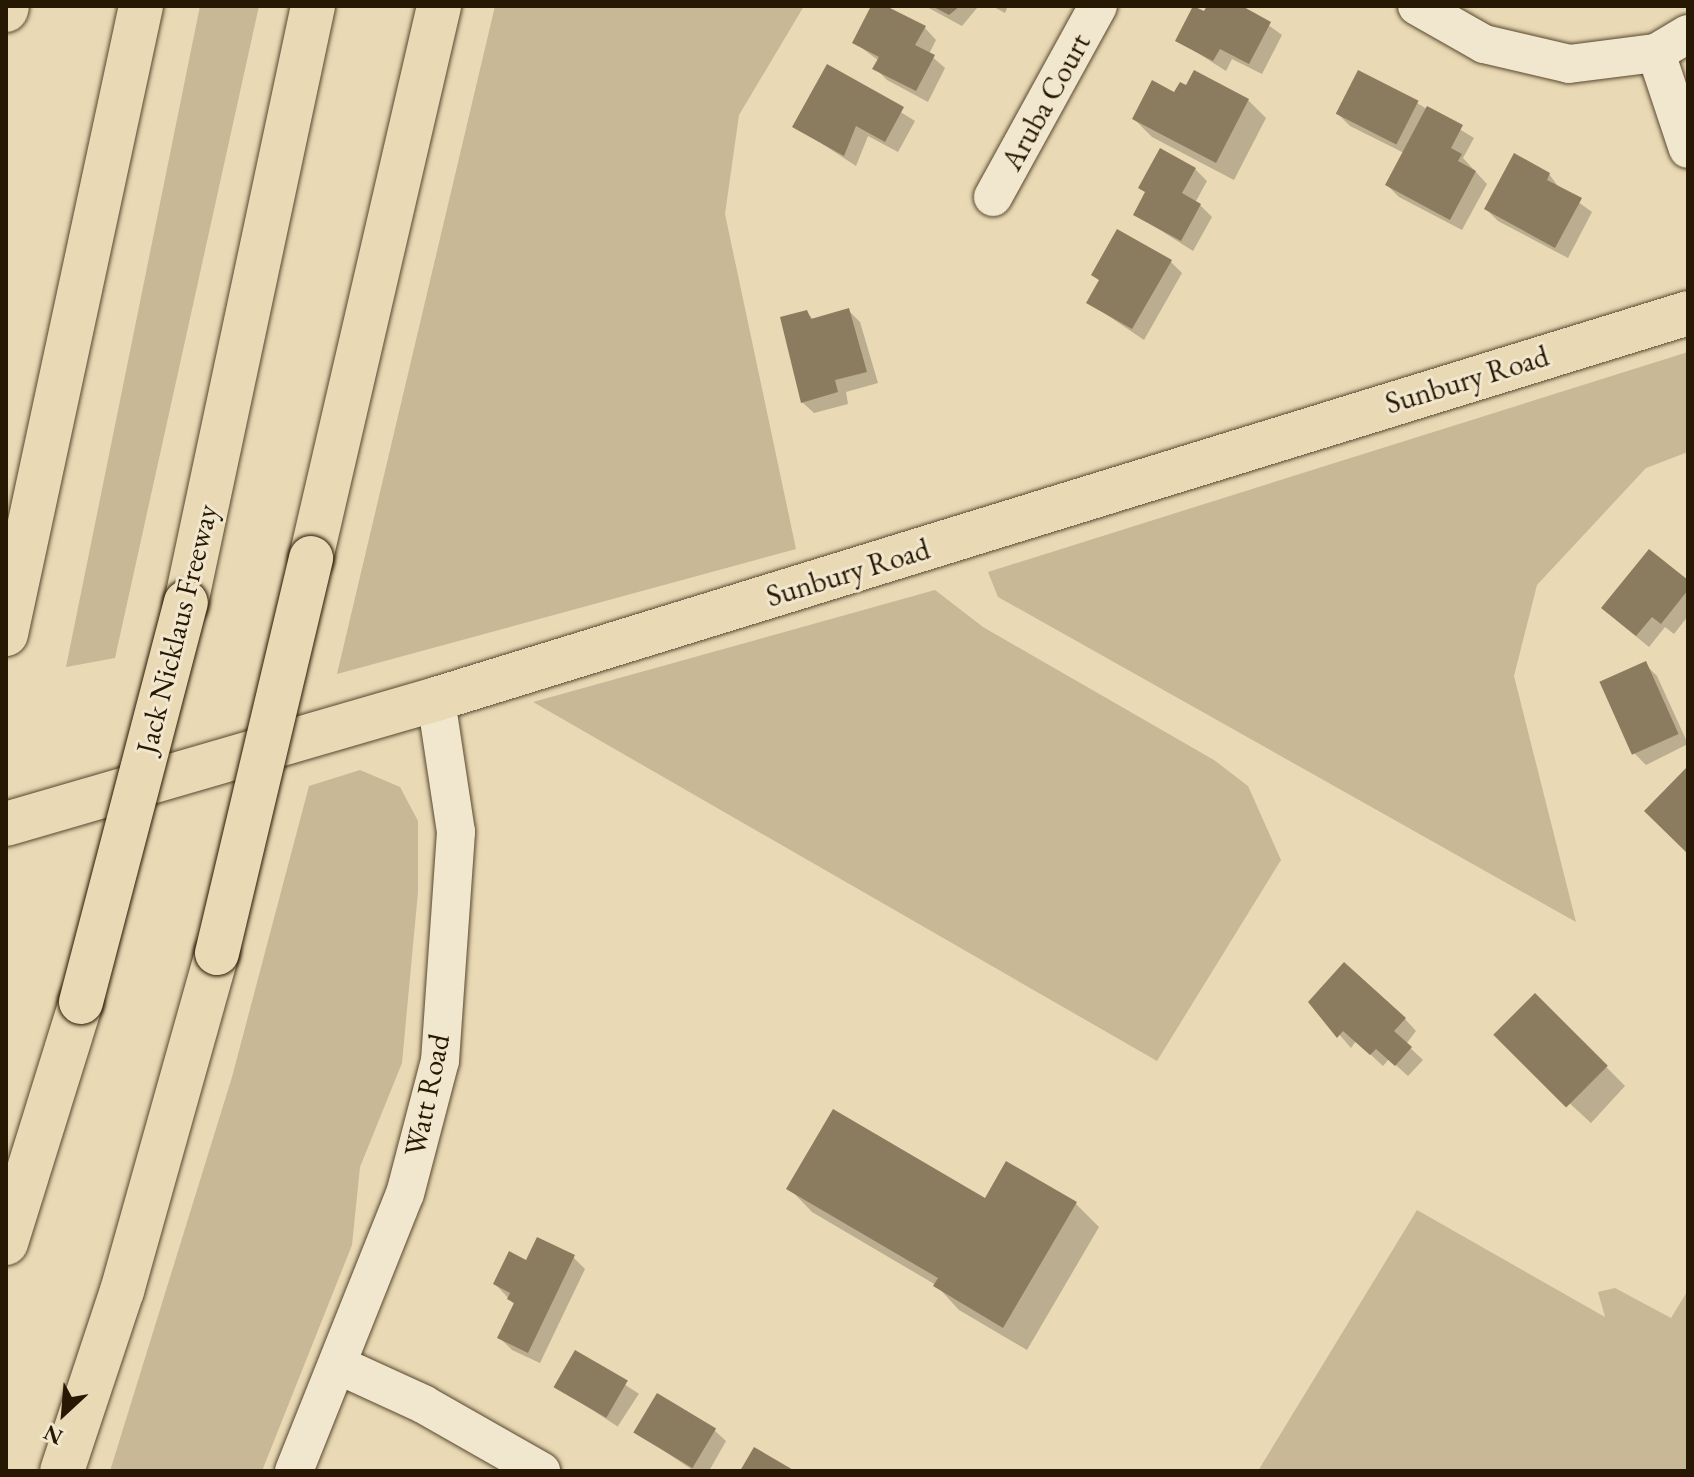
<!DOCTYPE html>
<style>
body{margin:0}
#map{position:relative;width:1694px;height:1477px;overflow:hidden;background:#e9d9b4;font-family:"EB Garamond",serif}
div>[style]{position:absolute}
.green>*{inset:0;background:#c8b896}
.shadow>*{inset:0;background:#0003;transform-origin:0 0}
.building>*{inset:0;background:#8c7c5f;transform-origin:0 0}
.roads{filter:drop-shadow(0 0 2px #58482f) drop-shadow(0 0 2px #58482f)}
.minor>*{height:38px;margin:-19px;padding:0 19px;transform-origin:19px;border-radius:19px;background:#f1e6ce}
.major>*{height:44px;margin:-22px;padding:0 22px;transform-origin:22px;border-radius:22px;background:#e9d9b4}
.highway>*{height:44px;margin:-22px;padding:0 22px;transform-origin:22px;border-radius:22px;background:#e9d9b4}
.bridges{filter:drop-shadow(0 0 2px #271803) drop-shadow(0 0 2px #271803)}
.highway-bridge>*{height:44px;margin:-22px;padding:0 22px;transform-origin:22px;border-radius:22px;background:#e9d9b4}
span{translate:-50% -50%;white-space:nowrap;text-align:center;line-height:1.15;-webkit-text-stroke:6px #f1e6ce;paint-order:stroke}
.street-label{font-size:30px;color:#271803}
.frame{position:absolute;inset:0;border:8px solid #271803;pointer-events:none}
.north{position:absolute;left:24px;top:1373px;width:80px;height:80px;-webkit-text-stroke:6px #f1e6ce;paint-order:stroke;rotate:206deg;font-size:22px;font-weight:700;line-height:32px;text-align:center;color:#271803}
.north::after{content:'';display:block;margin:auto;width:28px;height:36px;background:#271803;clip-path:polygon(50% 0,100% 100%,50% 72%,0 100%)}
</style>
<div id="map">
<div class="green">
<div style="clip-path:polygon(200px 6px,259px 6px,115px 658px,66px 667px)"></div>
<div style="clip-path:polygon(495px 6px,804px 6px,739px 115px,725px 214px,796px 549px,337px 674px)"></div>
<div style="clip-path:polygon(1688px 352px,1688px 452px,1646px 468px,1537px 585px,1514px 676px,1576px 922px,998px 597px,988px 572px)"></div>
<div style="clip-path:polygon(935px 590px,983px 627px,1214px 760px,1248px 786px,1281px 860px,1157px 1061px,533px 702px)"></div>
<div style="clip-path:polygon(360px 770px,400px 787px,418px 821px,418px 892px,402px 1063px,360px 1167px,352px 1245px,262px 1471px,110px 1471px,232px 1077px,309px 786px)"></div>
<div style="clip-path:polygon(1417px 1210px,1605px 1317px,1598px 1292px,1615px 1288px,1671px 1318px,1688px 1290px,1688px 1471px,1258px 1471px)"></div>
</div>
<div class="shadow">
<div style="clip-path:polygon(873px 6px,925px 28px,936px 40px,929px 54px,945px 68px,928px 102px,887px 80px,875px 68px,879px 61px,854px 42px)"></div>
<div style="clip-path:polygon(925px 6px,977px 6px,977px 8px,962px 26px)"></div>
<div style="clip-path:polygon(992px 6px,1008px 6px,1005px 13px)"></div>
<div style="clip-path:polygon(1209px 6px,1242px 6px,1282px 35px,1262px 74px,1232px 59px,1226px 71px,1177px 40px)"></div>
<div style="clip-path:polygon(828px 67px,915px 121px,898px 152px,868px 136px,856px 166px,795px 126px)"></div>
<div style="clip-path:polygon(1175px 94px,1248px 100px,1266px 118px,1234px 180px,1152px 137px,1134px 119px)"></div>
<div style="clip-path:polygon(1417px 103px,1474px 138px,1463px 158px,1487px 184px,1462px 230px,1399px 197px,1387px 185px,1404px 153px,1350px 126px,1338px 114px)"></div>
<div style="clip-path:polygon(1195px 169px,1207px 181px,1196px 201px,1212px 217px,1193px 251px,1135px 214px)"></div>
<div style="clip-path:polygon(1549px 174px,1560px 189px,1592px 212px,1568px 258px,1498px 221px,1486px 209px)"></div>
<div style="clip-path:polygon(1170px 261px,1182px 273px,1144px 340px,1088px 302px,1100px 281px,1093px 275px)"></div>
<div style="clip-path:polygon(848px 310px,860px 322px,878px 383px,846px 392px,848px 404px,814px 413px,802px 402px,806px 312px,814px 320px)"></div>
<div style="clip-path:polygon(1688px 583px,1688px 616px,1674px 634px,1665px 627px,1649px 647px,1616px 620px)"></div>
<div style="clip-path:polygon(1645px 664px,1657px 676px,1688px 744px,1646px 765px,1634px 753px)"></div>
<div style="clip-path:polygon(1535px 995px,1625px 1086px,1591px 1123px,1515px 1053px)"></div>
<div style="clip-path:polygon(1311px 1002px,1405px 1019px,1416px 1031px,1406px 1044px,1423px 1060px,1408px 1076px,1389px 1059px,1383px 1066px,1356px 1041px,1351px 1048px)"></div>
<div style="clip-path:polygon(789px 1188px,1075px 1203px,1099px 1227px,1027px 1350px,959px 1310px,936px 1285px,812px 1212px)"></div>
<div style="clip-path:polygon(573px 1257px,585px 1269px,540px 1363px,512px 1350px,500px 1338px,515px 1305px,495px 1284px,527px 1262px)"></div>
<div style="left:576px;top:1353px;width:75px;height:39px;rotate:33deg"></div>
<div style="clip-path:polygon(714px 1430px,726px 1441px,709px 1471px,694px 1471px,636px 1432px)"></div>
</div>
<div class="building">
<div style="clip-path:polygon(871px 6px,886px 6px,926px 26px,915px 45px,935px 55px,916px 91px,872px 69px,879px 57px,852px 43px)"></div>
<div style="clip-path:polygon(932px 6px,960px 6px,949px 15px)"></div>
<div style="clip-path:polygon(1193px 6px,1204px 11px,1207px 6px,1242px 6px,1271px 22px,1249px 64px,1220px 49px,1213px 61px,1175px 41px)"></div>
<div style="clip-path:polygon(827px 64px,904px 107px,885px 142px,856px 126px,844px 156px,792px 127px)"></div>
<div style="clip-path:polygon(1194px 70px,1249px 99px,1216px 163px,1132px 119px,1152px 80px,1174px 92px,1180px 82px,1186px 85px)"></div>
<div style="left:1358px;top:70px;width:68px;height:49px;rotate:27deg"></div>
<div style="clip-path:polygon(1427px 106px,1463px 125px,1451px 148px,1462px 154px,1458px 161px,1476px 171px,1450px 220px,1385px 185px)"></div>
<div style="clip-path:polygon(1160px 148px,1196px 168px,1182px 193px,1201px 204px,1181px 241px,1133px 215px,1145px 192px,1138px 188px)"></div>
<div style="clip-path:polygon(1514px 153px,1550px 173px,1547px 180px,1582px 198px,1555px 248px,1484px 209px)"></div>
<div style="clip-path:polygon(1117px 229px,1172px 260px,1132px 329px,1086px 303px,1099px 280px,1091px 275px)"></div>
<div style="clip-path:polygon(849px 308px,867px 372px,835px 380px,838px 392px,801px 403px,780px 317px,807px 310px,811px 319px)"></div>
<div style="clip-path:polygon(1649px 549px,1688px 580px,1688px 590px,1661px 624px,1652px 617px,1636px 636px,1601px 608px)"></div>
<div style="left:1646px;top:661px;width:80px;height:51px;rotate:66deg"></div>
<div style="clip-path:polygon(1688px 766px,1688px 854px,1644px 811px)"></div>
<div style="clip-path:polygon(1344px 962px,1406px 1018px,1394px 1031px,1412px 1047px,1395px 1066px,1376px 1049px,1370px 1055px,1343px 1031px,1337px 1038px,1308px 1002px)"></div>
<div style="left:1535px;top:993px;width:103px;height:59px;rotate:45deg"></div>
<div style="clip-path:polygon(833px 1109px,985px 1198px,1006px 1161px,1077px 1202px,1003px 1328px,933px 1286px,938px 1278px,786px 1189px)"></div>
<div style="clip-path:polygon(537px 1237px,575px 1255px,528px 1353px,497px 1338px,514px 1303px,507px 1299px,510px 1293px,493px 1284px,509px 1251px,526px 1260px)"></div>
<div style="left:575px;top:1350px;width:61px;height:43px;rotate:30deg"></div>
<div style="left:657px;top:1393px;width:69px;height:46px;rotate:31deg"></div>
<div style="clip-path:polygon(754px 1447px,795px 1471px,740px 1471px)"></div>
</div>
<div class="roads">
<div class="minor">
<div style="left:1417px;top:6px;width:77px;rotate:29.6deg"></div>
<div style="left:1484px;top:44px;width:87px;rotate:13.2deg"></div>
<div style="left:1569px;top:64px;width:88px;rotate:-7.2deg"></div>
<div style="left:1656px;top:53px;width:37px;rotate:-31deg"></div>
<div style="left:1656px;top:53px;width:101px;rotate:71.6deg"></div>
<div style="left:993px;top:197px;width:218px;rotate:-61.2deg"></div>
<div style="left:338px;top:1365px;width:94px;rotate:24.6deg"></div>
<div style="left:423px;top:1404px;width:136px;rotate:29.6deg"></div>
<div style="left:294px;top:1471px;width:298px;rotate:-68.2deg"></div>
<div style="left:405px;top:1194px;width:138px;rotate:-75.3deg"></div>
<div style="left:440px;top:1061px;width:230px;rotate:-86deg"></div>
<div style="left:456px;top:832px;width:134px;rotate:-98.6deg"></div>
</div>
<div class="major">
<div style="left:6px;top:824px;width:448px;rotate:-16.2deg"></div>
<div style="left:436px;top:699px;width:1310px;rotate:-17.13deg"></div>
</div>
<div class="highway">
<div style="left:6px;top:10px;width:4px;rotate:-76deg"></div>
<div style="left:311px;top:558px;width:567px;rotate:-76.94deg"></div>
<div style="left:186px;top:603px;width:610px;rotate:-77.99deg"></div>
<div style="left:6px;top:634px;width:642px;rotate:-77.87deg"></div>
<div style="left:6px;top:1243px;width:252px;rotate:-72.7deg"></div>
<div style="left:62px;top:1471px;width:190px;rotate:-71.6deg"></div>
<div style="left:122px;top:1291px;width:351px;rotate:-74.3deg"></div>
</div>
</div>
<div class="bridges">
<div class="highway-bridge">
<div style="left:217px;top:953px;width:406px;rotate:-76.6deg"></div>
<div style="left:81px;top:1002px;width:413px;rotate:-75.3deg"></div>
</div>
</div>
<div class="street-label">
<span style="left:1046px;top:102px;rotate:-61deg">Aruba Court</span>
<span style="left:1467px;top:380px;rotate:-17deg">Sunbury Road</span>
<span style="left:848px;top:573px;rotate:-17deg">Sunbury Road</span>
<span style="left:177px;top:629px;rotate:-76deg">Jack Nicklaus Freeway</span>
<span style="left:427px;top:1095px;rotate:-78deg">Watt Road</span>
</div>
<div class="frame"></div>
<div class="north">N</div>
</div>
